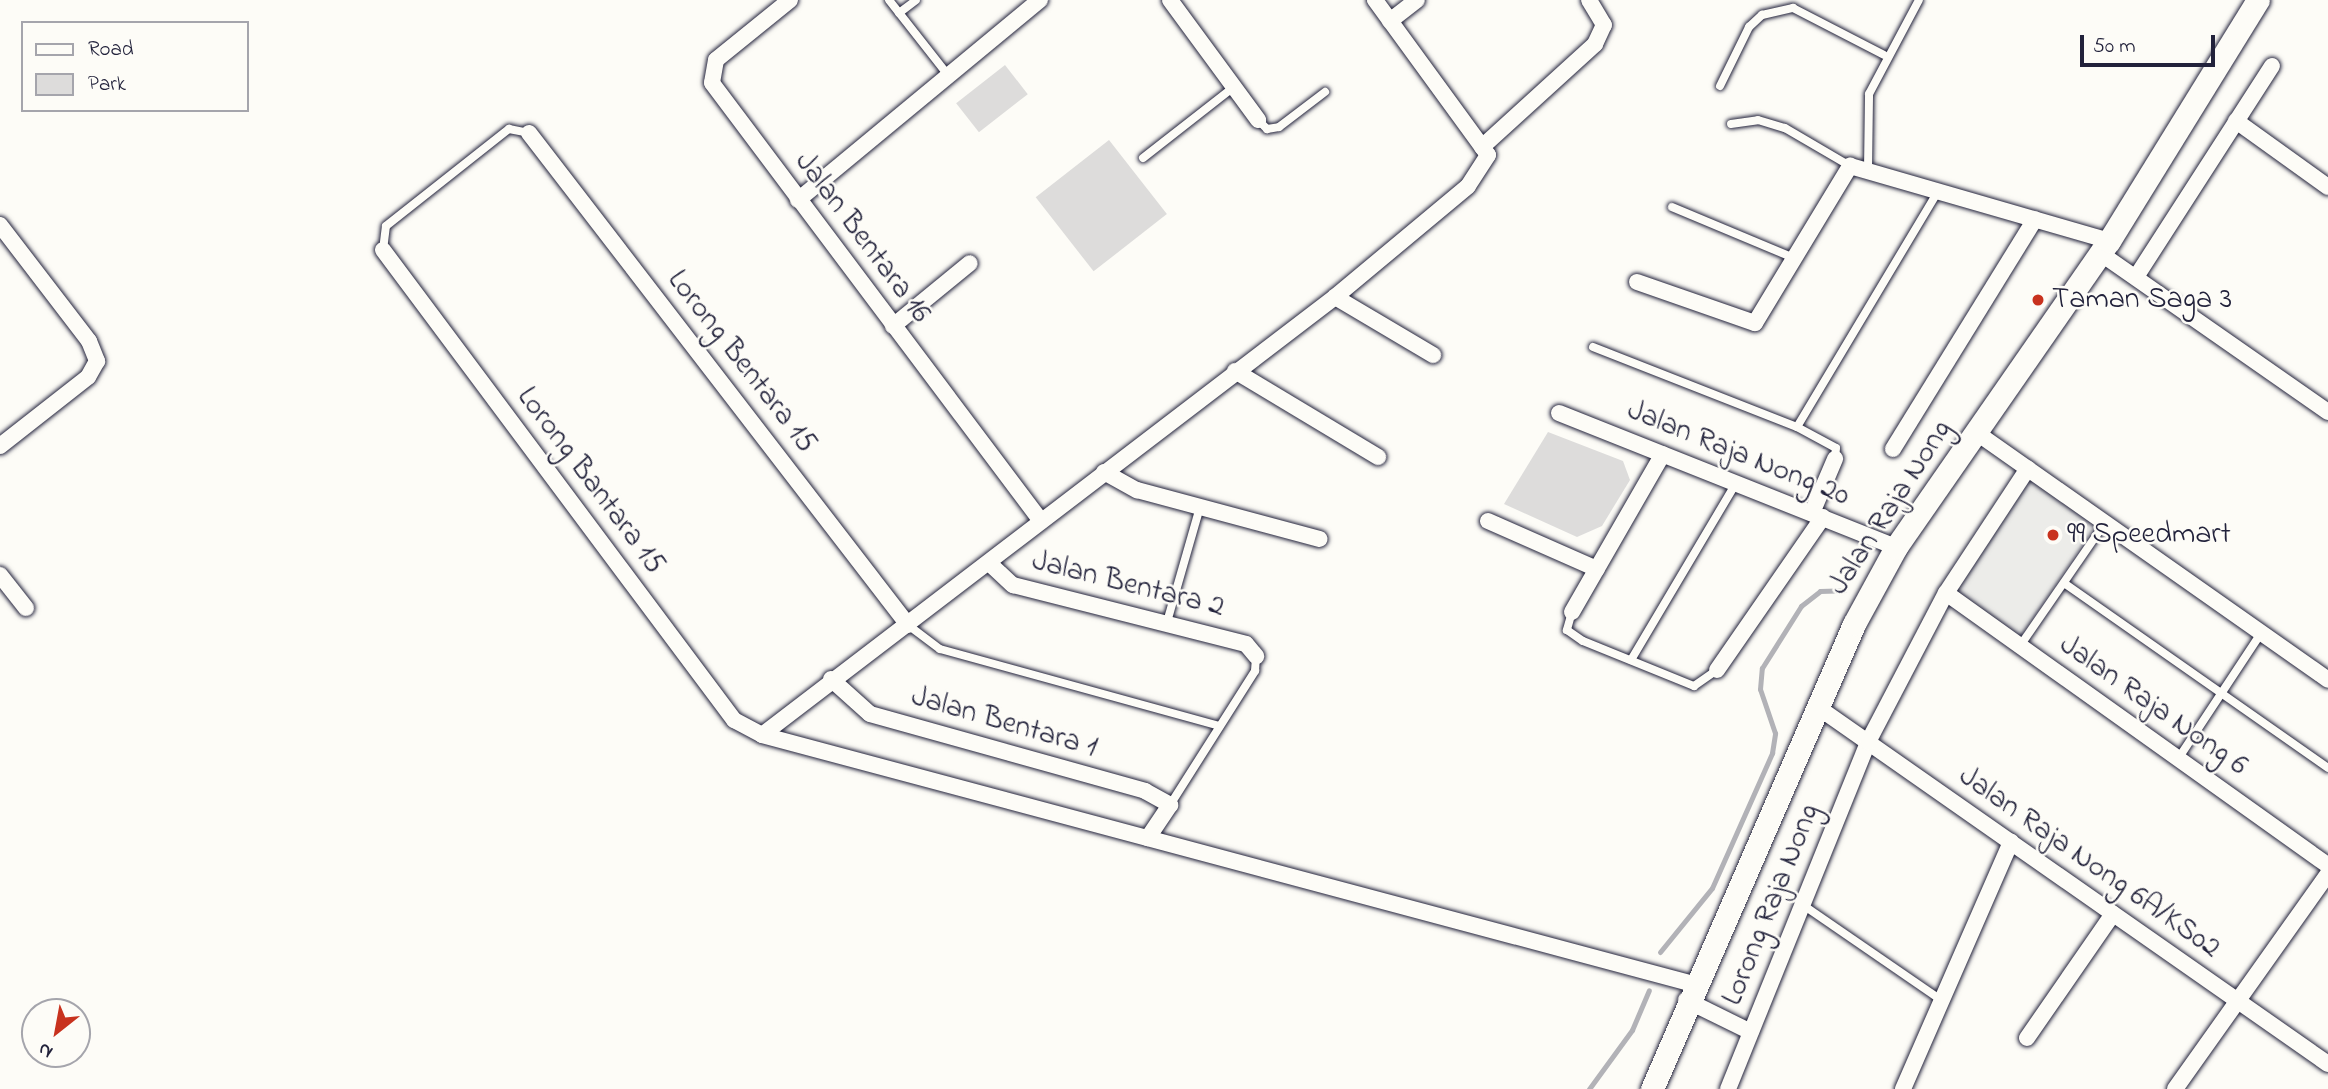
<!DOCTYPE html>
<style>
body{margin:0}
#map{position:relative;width:2328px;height:1089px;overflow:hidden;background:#fdfcf7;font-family:"Indie Flower",sans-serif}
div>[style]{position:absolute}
.built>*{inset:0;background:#ecece9;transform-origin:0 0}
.green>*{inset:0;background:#dddcdb;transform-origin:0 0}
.stream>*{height:5px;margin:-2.5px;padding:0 2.5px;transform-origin:2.5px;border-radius:2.5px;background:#b2b2b7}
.roads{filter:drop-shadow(0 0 2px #22223b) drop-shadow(0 0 2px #22223b)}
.lane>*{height:8px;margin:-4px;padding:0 4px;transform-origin:4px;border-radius:4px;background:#fdfcf7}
.street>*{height:16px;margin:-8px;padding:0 8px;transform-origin:8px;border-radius:8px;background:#fdfcf7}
.secondary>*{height:23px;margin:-11.5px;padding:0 11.5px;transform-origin:11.5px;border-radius:11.5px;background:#fdfcf7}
.dots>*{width:19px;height:19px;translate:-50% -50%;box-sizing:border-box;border:4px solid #fdfcf7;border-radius:50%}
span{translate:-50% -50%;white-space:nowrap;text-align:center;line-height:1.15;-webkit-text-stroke:5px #fdfcf7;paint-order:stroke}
.street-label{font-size:30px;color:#22223b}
.poi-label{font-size:30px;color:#22223b}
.left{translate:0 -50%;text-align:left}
.legend{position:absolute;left:21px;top:21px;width:228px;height:91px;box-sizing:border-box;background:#fdfcf7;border:2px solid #a5a5ac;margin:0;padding:9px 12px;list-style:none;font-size:21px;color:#22223b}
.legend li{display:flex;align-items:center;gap:14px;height:35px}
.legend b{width:35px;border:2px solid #a5a5ac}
.north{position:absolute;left:21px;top:998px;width:70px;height:70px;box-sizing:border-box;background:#fdfcf7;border:2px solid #a5a5ac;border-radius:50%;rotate:211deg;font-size:19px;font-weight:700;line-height:28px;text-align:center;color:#22223b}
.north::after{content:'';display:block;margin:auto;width:24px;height:32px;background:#c8321e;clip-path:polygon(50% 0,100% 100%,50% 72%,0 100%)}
.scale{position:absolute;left:2080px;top:35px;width:135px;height:32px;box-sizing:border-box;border:4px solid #22223b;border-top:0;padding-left:9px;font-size:21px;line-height:24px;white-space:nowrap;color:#22223b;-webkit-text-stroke:5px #fdfcf7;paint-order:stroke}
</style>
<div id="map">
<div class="built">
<div style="left:2029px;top:479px;width:81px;height:135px;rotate:34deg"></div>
</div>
<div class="green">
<div style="left:1005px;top:65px;width:37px;height:62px;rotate:52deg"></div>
<div style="left:1109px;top:140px;width:94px;height:93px;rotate:52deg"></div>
<div style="clip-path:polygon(1548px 432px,1623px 461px,1630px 480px,1602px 526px,1577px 537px,1504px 504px)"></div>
</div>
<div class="stream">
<div style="left:1660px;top:952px;width:82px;rotate:-50.9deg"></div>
<div style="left:1712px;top:888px;width:148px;rotate:-66deg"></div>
<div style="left:1772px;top:753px;width:20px;rotate:-81deg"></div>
<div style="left:1775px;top:733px;width:46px;rotate:-108.8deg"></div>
<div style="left:1760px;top:689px;width:21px;rotate:-85deg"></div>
<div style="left:1762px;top:668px;width:73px;rotate:-57.8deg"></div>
<div style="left:1801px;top:606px;width:24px;rotate:-38deg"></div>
<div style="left:1820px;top:591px;width:24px;rotate:-2deg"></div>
<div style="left:1589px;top:1089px;width:73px;rotate:-53.9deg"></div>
<div style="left:1632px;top:1030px;width:43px;rotate:-67deg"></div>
</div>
<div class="roads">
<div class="lane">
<div style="left:889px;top:0;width:95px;rotate:51.8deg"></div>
<div style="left:899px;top:13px;width:21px;rotate:-37deg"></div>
<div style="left:1720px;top:86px;width:66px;rotate:-63.8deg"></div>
<div style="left:1749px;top:27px;width:18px;rotate:-43deg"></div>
<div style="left:1762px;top:15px;width:32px;rotate:-13deg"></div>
<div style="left:1793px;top:8px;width:102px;rotate:27.3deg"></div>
<div style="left:1258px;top:120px;width:13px;rotate:45deg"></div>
<div style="left:1267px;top:129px;width:12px;rotate:-9deg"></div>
<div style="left:1279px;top:127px;width:58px;rotate:-37.3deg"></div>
<div style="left:1731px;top:124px;width:27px;rotate:-8deg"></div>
<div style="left:1758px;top:120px;width:28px;rotate:17deg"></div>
<div style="left:1785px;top:128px;width:75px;rotate:30.3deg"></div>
<div style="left:1143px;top:158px;width:115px;rotate:-38deg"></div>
<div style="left:1868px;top:169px;width:75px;rotate:-89.2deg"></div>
<div style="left:1869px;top:94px;width:106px;rotate:-62deg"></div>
<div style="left:1672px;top:207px;width:132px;rotate:22.7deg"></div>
<div style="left:383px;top:250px;width:24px;rotate:-83deg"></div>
<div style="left:386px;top:226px;width:157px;rotate:-38.3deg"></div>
<div style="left:509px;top:129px;width:20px;rotate:11deg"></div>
<div style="left:1593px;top:347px;width:219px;rotate:21.4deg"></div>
<div style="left:1797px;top:427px;width:44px;rotate:28.3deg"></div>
<div style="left:1836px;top:448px;width:11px;rotate:95deg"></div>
<div style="left:1797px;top:427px;width:275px;rotate:-59.1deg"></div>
<div style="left:2064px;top:583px;width:322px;rotate:35deg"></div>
<div style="left:1572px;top:612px;width:19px;rotate:106deg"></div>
<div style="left:1567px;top:630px;width:19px;rotate:35deg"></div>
<div style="left:1583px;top:641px;width:120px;rotate:22.1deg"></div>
<div style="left:1694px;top:686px;width:28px;rotate:-35deg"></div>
<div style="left:1167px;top:622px;width:120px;rotate:-74deg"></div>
<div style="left:908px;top:625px;width:40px;rotate:37deg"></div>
<div style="left:940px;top:649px;width:290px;rotate:15.4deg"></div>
<div style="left:2020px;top:646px;width:150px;rotate:-55.4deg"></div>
<div style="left:1631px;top:660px;width:206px;rotate:-59.3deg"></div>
<div style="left:2178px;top:759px;width:151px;rotate:-56.6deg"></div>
<div style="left:1170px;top:805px;width:159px;rotate:-57.6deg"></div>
<div style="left:1255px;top:671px;width:15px;rotate:-86deg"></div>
<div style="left:1803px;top:905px;width:168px;rotate:34.5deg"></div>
</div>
<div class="street">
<div style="left:790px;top:0;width:95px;rotate:141deg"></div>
<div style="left:716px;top:60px;width:23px;rotate:100deg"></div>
<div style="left:712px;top:83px;width:548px;rotate:53.09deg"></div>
<div style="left:1170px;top:0;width:149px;rotate:53.7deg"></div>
<div style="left:1390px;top:21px;width:34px;rotate:-38deg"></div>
<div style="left:2236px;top:121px;width:113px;rotate:35.7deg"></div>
<div style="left:529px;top:133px;width:621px;rotate:52.39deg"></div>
<div style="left:1482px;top:147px;width:153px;rotate:-42.3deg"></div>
<div style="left:1595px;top:44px;width:21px;rotate:-65deg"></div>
<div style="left:1604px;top:25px;width:29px;rotate:-121deg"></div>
<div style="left:798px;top:200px;width:314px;rotate:-39.6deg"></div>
<div style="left:0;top:225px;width:146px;rotate:52.5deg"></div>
<div style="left:89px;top:341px;width:22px;rotate:68deg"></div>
<div style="left:97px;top:361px;width:18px;rotate:119deg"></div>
<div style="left:88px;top:377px;width:112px;rotate:141.9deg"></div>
<div style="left:383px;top:250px;width:587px;rotate:53.25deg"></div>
<div style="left:734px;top:720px;width:32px;rotate:28deg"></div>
<div style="left:762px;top:735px;width:964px;rotate:14.97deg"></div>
<div style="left:2100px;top:253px;width:278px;rotate:34.9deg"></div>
<div style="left:2136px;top:277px;width:251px;rotate:-57.2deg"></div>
<div style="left:1637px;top:282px;width:125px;rotate:19.2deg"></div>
<div style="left:1755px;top:323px;width:184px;rotate:-58.8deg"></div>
<div style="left:1850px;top:166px;width:270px;rotate:16.1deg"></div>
<div style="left:1335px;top:297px;width:114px;rotate:30.6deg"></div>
<div style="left:893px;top:326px;width:99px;rotate:-39.3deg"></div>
<div style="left:1235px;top:371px;width:167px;rotate:31deg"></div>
<div style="left:1559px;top:413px;width:363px;rotate:21.7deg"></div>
<div style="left:1977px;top:433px;width:429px;rotate:35.1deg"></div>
<div style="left:1893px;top:449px;width:270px;rotate:-58.3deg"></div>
<div style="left:1104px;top:472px;width:38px;rotate:29deg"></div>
<div style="left:1137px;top:490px;width:189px;rotate:15deg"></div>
<div style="left:1812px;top:513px;width:59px;rotate:-66.9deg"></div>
<div style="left:1488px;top:521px;width:119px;rotate:23.8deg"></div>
<div style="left:989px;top:563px;width:33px;rotate:43deg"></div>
<div style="left:1013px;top:585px;width:240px;rotate:14.2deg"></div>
<div style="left:1246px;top:644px;width:16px;rotate:50deg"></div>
<div style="left:0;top:575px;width:42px;rotate:51.8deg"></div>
<div style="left:1946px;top:593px;width:469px;rotate:35.5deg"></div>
<div style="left:1572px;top:612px;width:182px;rotate:-60.1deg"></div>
<div style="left:1717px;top:670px;width:186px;rotate:-55.3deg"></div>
<div style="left:831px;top:679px;width:52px;rotate:41.9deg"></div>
<div style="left:870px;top:714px;width:286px;rotate:15.6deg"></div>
<div style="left:1145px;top:791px;width:29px;rotate:29deg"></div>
<div style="left:1170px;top:805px;width:40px;rotate:124deg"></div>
<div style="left:1819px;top:708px;width:621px;rotate:34.97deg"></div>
<div style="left:762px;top:735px;width:721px;rotate:-37.39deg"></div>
<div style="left:1335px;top:297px;width:173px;rotate:-39.8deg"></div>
<div style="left:1468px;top:186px;width:37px;rotate:-57deg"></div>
<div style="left:1488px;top:155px;width:192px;rotate:-126.1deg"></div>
<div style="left:1686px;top:1000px;width:72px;rotate:26.2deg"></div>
<div style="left:2027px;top:1038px;width:151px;rotate:-55.3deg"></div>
<div style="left:1728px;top:1089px;width:374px;rotate:-68deg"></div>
<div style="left:1868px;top:742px;width:168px;rotate:-62.4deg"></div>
<div style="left:1946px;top:593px;width:149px;rotate:-56.7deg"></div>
<div style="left:1903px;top:1089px;width:270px;rotate:-66.4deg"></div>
<div style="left:2175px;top:1089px;width:264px;rotate:-54.6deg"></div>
</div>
<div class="secondary">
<div style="left:1652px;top:1089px;width:507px;rotate:-66.52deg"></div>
<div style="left:1854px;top:624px;width:88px;rotate:-61.4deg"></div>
<div style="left:1896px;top:547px;width:373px;rotate:-55.2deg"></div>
<div style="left:2109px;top:241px;width:283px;rotate:-58.3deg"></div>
</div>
</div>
<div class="dots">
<div style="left:2038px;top:300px;background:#c8321e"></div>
<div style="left:2053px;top:535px;background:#c8321e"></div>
</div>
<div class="street-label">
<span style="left:862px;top:238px;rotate:53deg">Jalan Bentara 16</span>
<span style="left:741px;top:362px;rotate:52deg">Lorong Bentara 15</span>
<span style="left:1738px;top:454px;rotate:22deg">Jalan Raja Nong 20</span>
<span style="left:590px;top:481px;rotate:53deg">Lorong Bantara 15</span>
<span style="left:1891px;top:508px;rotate:-57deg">Jalan Raja Nong</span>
<span style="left:1128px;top:585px;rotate:14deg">Jalan Bentara 2</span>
<span style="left:2153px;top:706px;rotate:35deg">Jalan Raja Nong 6</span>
<span style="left:1004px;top:723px;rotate:16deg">Jalan Bentara 1</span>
<span style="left:2089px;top:863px;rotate:35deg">Jalan Raja Nong 6A/KS02</span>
<span style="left:1772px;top:905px;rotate:-68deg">Lorong Raja Nong</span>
</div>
<div class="poi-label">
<span class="left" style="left:2052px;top:300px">Taman Saga 3</span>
<span class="left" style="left:2067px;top:535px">99 Speedmart</span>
</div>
<ul class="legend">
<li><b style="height:9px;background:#fdfcf7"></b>Road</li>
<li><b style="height:19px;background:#dddcdb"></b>Park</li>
</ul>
<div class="north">N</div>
<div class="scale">50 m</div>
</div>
